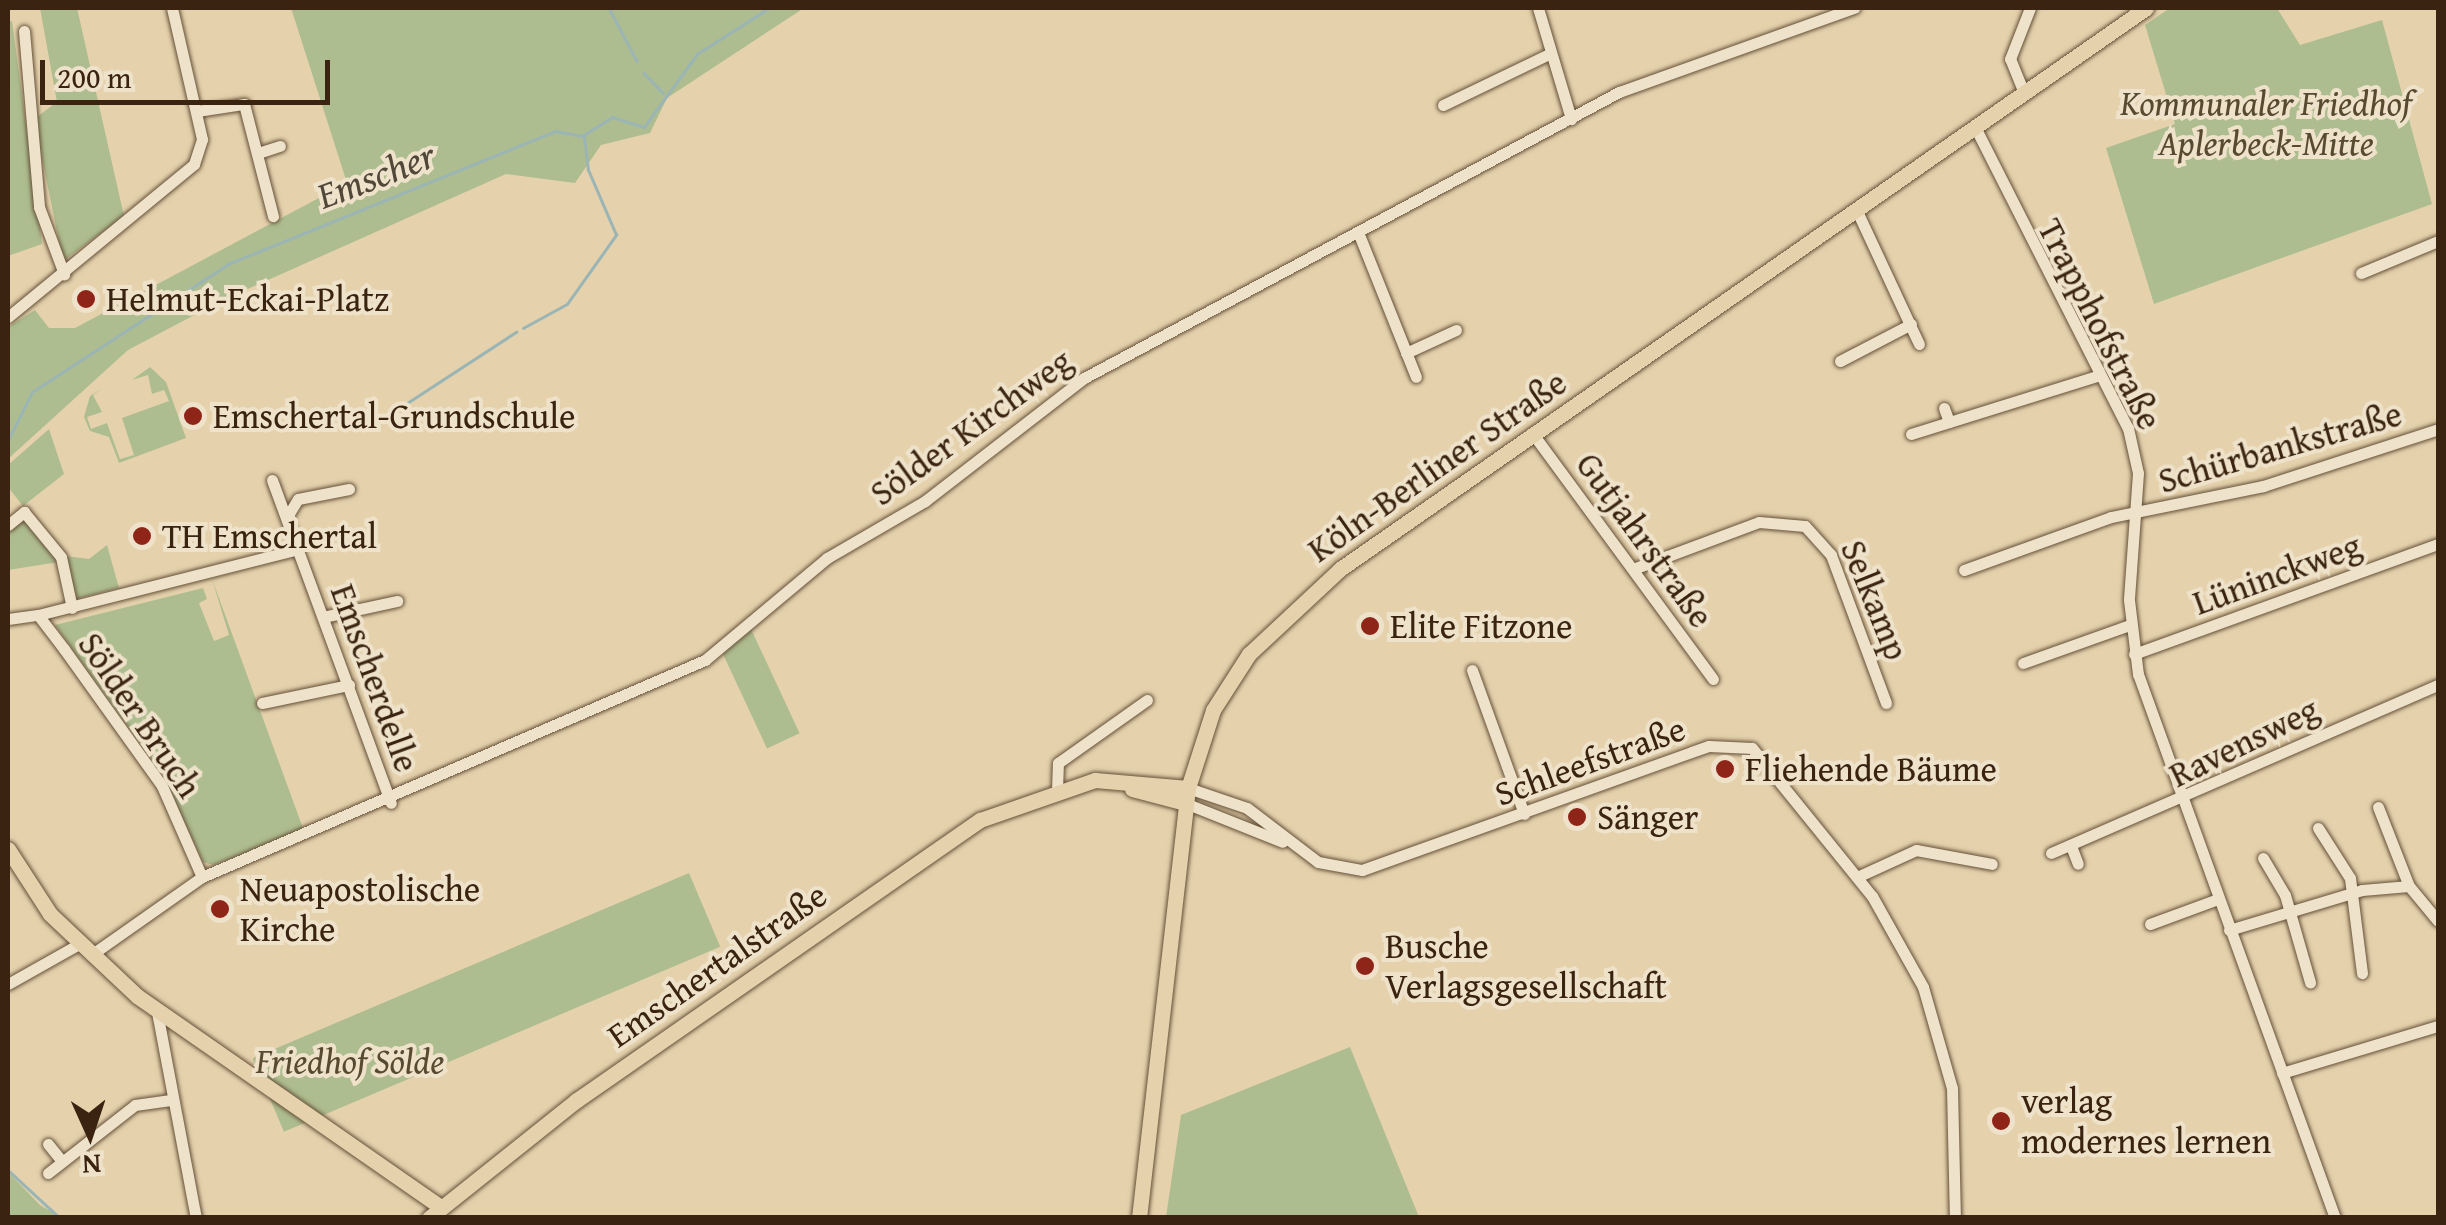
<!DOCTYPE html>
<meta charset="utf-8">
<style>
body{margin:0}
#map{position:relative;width:2446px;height:1225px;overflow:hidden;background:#e5d2ad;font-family:"Gentium Book Plus",serif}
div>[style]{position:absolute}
.green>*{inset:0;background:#aebd8f;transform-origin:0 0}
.stream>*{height:2.5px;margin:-1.25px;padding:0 1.25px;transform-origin:1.25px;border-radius:1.25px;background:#9bb5b5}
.roads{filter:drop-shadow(0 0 2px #655038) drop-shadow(0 0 2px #655038)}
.minor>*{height:11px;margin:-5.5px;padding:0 5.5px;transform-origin:5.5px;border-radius:5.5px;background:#eee2ca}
.major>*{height:15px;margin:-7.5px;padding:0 7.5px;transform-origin:7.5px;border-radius:7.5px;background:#e5d2ad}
.dots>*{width:28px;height:28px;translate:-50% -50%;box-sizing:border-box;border:5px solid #eee2ca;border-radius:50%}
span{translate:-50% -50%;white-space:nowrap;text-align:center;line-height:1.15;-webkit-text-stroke:8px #eee2ca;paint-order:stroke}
.park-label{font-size:35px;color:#574a30;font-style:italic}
.poi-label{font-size:35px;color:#3a2411}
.left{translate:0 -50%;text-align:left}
.street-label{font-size:35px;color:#3a2411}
.water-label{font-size:38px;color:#52483a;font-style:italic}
.frame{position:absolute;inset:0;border:10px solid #3a2411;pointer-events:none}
.north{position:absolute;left:40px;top:1085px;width:100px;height:100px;-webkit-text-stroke:8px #eee2ca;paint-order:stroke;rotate:177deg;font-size:28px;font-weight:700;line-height:40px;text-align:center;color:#3a2411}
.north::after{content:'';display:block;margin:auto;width:35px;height:45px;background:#3a2411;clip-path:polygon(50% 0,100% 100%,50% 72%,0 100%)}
.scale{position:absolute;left:40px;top:60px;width:290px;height:45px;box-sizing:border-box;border:5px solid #3a2411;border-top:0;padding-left:12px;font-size:30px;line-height:35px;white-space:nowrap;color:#3a2411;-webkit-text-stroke:8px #eee2ca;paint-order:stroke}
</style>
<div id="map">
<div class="green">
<div style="clip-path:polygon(40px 8px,77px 8px,124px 216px,63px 261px,34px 119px,57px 102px)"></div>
<div style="clip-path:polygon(291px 8px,804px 8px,667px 98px,650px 133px,601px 145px,575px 183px,506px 174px,223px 300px,128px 350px,8px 459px,8px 327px,35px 310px,49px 328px,75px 328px,347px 183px)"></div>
<div style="clip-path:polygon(2170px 8px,2277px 8px,2300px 45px,2382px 20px,2432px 204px,2154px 304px,2106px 148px,2175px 124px,2145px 25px)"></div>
<div style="clip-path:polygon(12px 21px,42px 244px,8px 256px,8px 22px)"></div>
<div style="clip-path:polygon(150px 367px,166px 382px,186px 438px,119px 463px,109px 437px,90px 431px,84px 417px,90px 396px,103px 388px,93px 395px,102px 412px,87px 417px,91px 429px,107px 423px,120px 459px,134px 455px,122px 418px,169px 401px,164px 390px,152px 394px,148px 375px,132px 380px)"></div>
<div style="clip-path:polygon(49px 429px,64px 474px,23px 506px,8px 487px,8px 465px)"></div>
<div style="clip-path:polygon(21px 521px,26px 522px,59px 562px,8px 570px,8px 530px)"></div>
<div style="clip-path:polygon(107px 545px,119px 588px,75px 599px,66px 556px,89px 559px)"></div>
<div style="clip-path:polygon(212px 579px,304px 831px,213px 865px,203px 862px,163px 775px,55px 625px,203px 588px,207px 599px,199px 603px,214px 641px,229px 635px)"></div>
<div style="left:751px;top:629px;width:115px;height:36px;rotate:65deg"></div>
<div style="left:689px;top:873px;width:80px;height:474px;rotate:67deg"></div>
<div style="clip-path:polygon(1350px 1047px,1419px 1217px,1166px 1217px,1181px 1115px)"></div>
<div style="clip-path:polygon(8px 1172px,40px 1205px,60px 1217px,8px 1217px)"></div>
</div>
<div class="stream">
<div style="left:609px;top:8px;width:60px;rotate:62.2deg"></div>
<div style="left:644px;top:73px;width:28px;rotate:46deg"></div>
<div style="left:523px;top:328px;width:50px;rotate:-28.6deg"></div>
<div style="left:567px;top:304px;width:85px;rotate:-54.6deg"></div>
<div style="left:616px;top:235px;width:71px;rotate:-113.3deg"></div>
<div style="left:588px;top:170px;width:35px;rotate:-97deg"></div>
<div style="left:404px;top:405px;width:134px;rotate:-33.1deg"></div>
<div style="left:8px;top:440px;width:54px;rotate:-63.4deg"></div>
<div style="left:32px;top:392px;width:234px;rotate:-33.1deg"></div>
<div style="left:228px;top:264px;width:354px;rotate:-22.1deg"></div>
<div style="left:556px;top:131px;width:26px;rotate:11deg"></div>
<div style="left:582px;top:136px;width:36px;rotate:-32deg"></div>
<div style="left:612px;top:117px;width:34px;rotate:17deg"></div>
<div style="left:644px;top:127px;width:90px;rotate:-54deg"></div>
<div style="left:697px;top:54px;width:85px;rotate:-32.6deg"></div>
<div style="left:8px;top:1170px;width:71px;rotate:42.7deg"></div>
</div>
<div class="roads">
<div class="minor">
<div style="left:1538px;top:8px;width:116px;rotate:73.4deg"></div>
<div style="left:24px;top:31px;width:177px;rotate:85.1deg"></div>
<div style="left:39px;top:207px;width:72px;rotate:69.5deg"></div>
<div style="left:2024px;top:93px;width:37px;rotate:-112deg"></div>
<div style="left:2010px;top:59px;width:55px;rotate:-68.6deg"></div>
<div style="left:1443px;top:105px;width:115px;rotate:-25.7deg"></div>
<div style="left:197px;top:111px;width:48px;rotate:-8.5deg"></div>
<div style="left:244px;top:104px;width:116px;rotate:75.5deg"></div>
<div style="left:1975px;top:127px;width:338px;rotate:63.1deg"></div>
<div style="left:2128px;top:428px;width:46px;rotate:77.5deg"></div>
<div style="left:2138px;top:473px;width:127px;rotate:94.1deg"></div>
<div style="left:2129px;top:600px;width:75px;rotate:83.1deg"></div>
<div style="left:2138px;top:674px;width:579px;rotate:70.09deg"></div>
<div style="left:258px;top:153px;width:23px;rotate:-18deg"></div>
<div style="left:1856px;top:209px;width:149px;rotate:65deg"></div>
<div style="left:1358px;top:232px;width:156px;rotate:68.2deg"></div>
<div style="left:2361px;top:273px;width:83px;rotate:-22.6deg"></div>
<div style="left:8px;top:317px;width:241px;rotate:-39.4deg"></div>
<div style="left:194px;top:164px;width:26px;rotate:-72deg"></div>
<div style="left:202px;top:139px;width:134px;rotate:-102.9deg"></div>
<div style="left:1406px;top:353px;width:55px;rotate:-24.7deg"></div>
<div style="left:1840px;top:361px;width:80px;rotate:-27.5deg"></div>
<div style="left:1944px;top:408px;width:15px;rotate:70deg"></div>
<div style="left:1533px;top:434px;width:304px;rotate:53.7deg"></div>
<div style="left:1911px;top:434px;width:198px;rotate:-17.3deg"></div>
<div style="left:272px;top:480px;width:344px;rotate:69.8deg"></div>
<div style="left:287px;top:517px;width:21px;rotate:-59deg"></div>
<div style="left:298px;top:499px;width:52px;rotate:-11.1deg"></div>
<div style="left:8px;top:525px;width:21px;rotate:-39deg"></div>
<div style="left:24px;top:512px;width:58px;rotate:50.6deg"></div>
<div style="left:61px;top:557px;width:52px;rotate:77.8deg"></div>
<div style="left:1633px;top:569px;width:134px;rotate:-20.5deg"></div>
<div style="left:1759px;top:522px;width:46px;rotate:5deg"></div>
<div style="left:1805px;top:526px;width:39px;rotate:48deg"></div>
<div style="left:1831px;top:555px;width:158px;rotate:69.6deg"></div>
<div style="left:1964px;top:570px;width:156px;rotate:-19.8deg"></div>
<div style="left:2111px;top:517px;width:155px;rotate:-11.5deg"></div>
<div style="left:2263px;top:486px;width:184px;rotate:-18deg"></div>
<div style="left:38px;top:615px;width:269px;rotate:-14.2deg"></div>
<div style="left:323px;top:617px;width:76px;rotate:-12.2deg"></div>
<div style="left:8px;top:619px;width:30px;rotate:-8deg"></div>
<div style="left:38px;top:615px;width:43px;rotate:52.6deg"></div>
<div style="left:64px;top:649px;width:168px;rotate:54.4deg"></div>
<div style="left:162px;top:786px;width:99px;rotate:66.3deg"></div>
<div style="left:2134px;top:654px;width:323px;rotate:-19.9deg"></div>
<div style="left:2023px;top:663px;width:114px;rotate:-19.6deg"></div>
<div style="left:1472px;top:670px;width:153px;rotate:70.1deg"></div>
<div style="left:262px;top:703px;width:89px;rotate:-11.7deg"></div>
<div style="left:1188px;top:788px;width:62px;rotate:18.7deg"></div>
<div style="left:1247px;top:808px;width:89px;rotate:37.3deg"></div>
<div style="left:1318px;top:862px;width:45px;rotate:10.3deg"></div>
<div style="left:1362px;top:870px;width:368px;rotate:-19.7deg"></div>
<div style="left:1709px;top:746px;width:43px;rotate:2.7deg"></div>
<div style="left:1752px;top:748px;width:191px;rotate:51deg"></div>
<div style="left:1872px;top:896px;width:104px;rotate:60.7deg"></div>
<div style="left:1923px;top:987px;width:105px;rotate:74deg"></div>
<div style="left:1952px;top:1088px;width:130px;rotate:88.7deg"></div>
<div style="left:1057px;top:790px;width:27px;rotate:-88deg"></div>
<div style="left:1058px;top:763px;width:109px;rotate:-35.3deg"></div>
<div style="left:1185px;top:803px;width:105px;rotate:21.7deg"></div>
<div style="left:2378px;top:807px;width:85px;rotate:68.6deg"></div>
<div style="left:2409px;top:886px;width:45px;rotate:50.4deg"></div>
<div style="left:2318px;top:828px;width:59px;rotate:57.4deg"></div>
<div style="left:2350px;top:878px;width:96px;rotate:82.8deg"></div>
<div style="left:2071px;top:846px;width:19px;rotate:69deg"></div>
<div style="left:2051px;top:853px;width:422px;rotate:-23.5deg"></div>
<div style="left:2263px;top:858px;width:43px;rotate:59.3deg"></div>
<div style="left:2285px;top:895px;width:91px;rotate:74deg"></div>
<div style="left:1857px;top:877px;width:65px;rotate:-24.6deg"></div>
<div style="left:1916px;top:850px;width:77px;rotate:10.4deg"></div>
<div style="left:2150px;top:924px;width:72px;rotate:-20.2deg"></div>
<div style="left:2229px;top:930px;width:139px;rotate:-16.7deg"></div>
<div style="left:2362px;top:890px;width:47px;rotate:-4.9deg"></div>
<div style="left:91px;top:955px;width:136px;rotate:-35.1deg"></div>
<div style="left:202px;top:877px;width:548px;rotate:-23.34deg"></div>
<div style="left:705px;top:660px;width:159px;rotate:-39.9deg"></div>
<div style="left:827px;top:558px;width:113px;rotate:-30.2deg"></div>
<div style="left:925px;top:501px;width:201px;rotate:-37.7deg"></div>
<div style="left:1084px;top:378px;width:607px;rotate:-28.13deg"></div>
<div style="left:1619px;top:92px;width:250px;rotate:-19.7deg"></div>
<div style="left:8px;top:984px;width:81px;rotate:-29.4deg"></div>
<div style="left:157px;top:1012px;width:210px;rotate:79.3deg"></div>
<div style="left:2282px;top:1073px;width:163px;rotate:-16.8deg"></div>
<div style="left:48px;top:1144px;width:22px;rotate:51deg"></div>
<div style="left:48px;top:1173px;width:110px;rotate:-38deg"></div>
<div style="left:135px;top:1105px;width:34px;rotate:-8deg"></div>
</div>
<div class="major">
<div style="left:1132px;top:789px;width:55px;rotate:14.8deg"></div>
<div style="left:8px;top:849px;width:77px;rotate:57.1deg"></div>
<div style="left:50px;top:914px;width:120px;rotate:43.3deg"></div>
<div style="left:137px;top:996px;width:370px;rotate:34.8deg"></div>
<div style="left:429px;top:1218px;width:189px;rotate:-38.6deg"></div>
<div style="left:577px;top:1100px;width:491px;rotate:-34.8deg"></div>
<div style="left:980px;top:820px;width:122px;rotate:-19.2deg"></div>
<div style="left:1095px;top:780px;width:93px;rotate:4.9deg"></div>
<div style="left:1139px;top:1218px;width:433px;rotate:-83.5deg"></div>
<div style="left:1188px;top:788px;width:82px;rotate:-72.2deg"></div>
<div style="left:1213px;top:710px;width:67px;rotate:-57.3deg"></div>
<div style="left:1249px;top:654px;width:125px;rotate:-43deg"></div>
<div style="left:1340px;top:569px;width:982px;rotate:-34.84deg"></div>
</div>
</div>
<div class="dots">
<div style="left:86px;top:299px;background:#8f2418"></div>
<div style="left:193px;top:416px;background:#8f2418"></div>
<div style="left:142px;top:536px;background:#8f2418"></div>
<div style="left:1370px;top:626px;background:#8f2418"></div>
<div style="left:1725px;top:769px;background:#8f2418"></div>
<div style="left:1577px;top:817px;background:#8f2418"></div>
<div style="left:220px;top:909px;background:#8f2418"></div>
<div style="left:1365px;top:966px;background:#8f2418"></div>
<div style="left:2001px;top:1121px;background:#8f2418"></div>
</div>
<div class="park-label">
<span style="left:2266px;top:123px">Kommunaler Friedhof<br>Aplerbeck-Mitte</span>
<span style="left:350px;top:1061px">Friedhof Sölde</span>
</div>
<div class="poi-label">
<span class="left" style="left:106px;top:299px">Helmut-Eckai-Platz</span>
<span class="left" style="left:213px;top:416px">Emschertal-Grundschule</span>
<span class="left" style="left:162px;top:536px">TH Emschertal</span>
<span class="left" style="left:1390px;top:626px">Elite Fitzone</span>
<span class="left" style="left:1745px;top:769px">Fliehende Bäume</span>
<span class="left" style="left:1597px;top:817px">Sänger</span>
<span class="left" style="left:240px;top:909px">Neuapostolische<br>Kirche</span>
<span class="left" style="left:1385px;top:966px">Busche<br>Verlagsgesellschaft</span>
<span class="left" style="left:2021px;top:1121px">verlag<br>modernes lernen</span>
</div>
<div class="street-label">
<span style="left:2100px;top:324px;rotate:63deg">Trapphofstraße</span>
<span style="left:971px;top:427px;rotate:-36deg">Sölder Kirchweg</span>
<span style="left:2280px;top:447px;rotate:-16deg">Schürbankstraße</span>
<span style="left:1437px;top:466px;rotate:-35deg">Köln-Berliner Straße</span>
<span style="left:1645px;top:540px;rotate:54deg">Gutjahrstraße</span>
<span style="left:2277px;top:574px;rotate:-20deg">Lüninckweg</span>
<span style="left:1875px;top:600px;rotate:68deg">Selkamp</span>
<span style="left:375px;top:678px;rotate:70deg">Emscherdelle</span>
<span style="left:140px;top:715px;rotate:56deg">Sölder Bruch</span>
<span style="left:2244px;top:742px;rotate:-26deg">Ravensweg</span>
<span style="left:1590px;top:761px;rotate:-20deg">Schleefstraße</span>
<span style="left:717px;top:965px;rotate:-35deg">Emschertalstraße</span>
</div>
<div class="water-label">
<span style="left:376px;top:175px;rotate:-21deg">Emscher</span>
</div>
<div class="frame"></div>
<div class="north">N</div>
<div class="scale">200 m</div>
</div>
